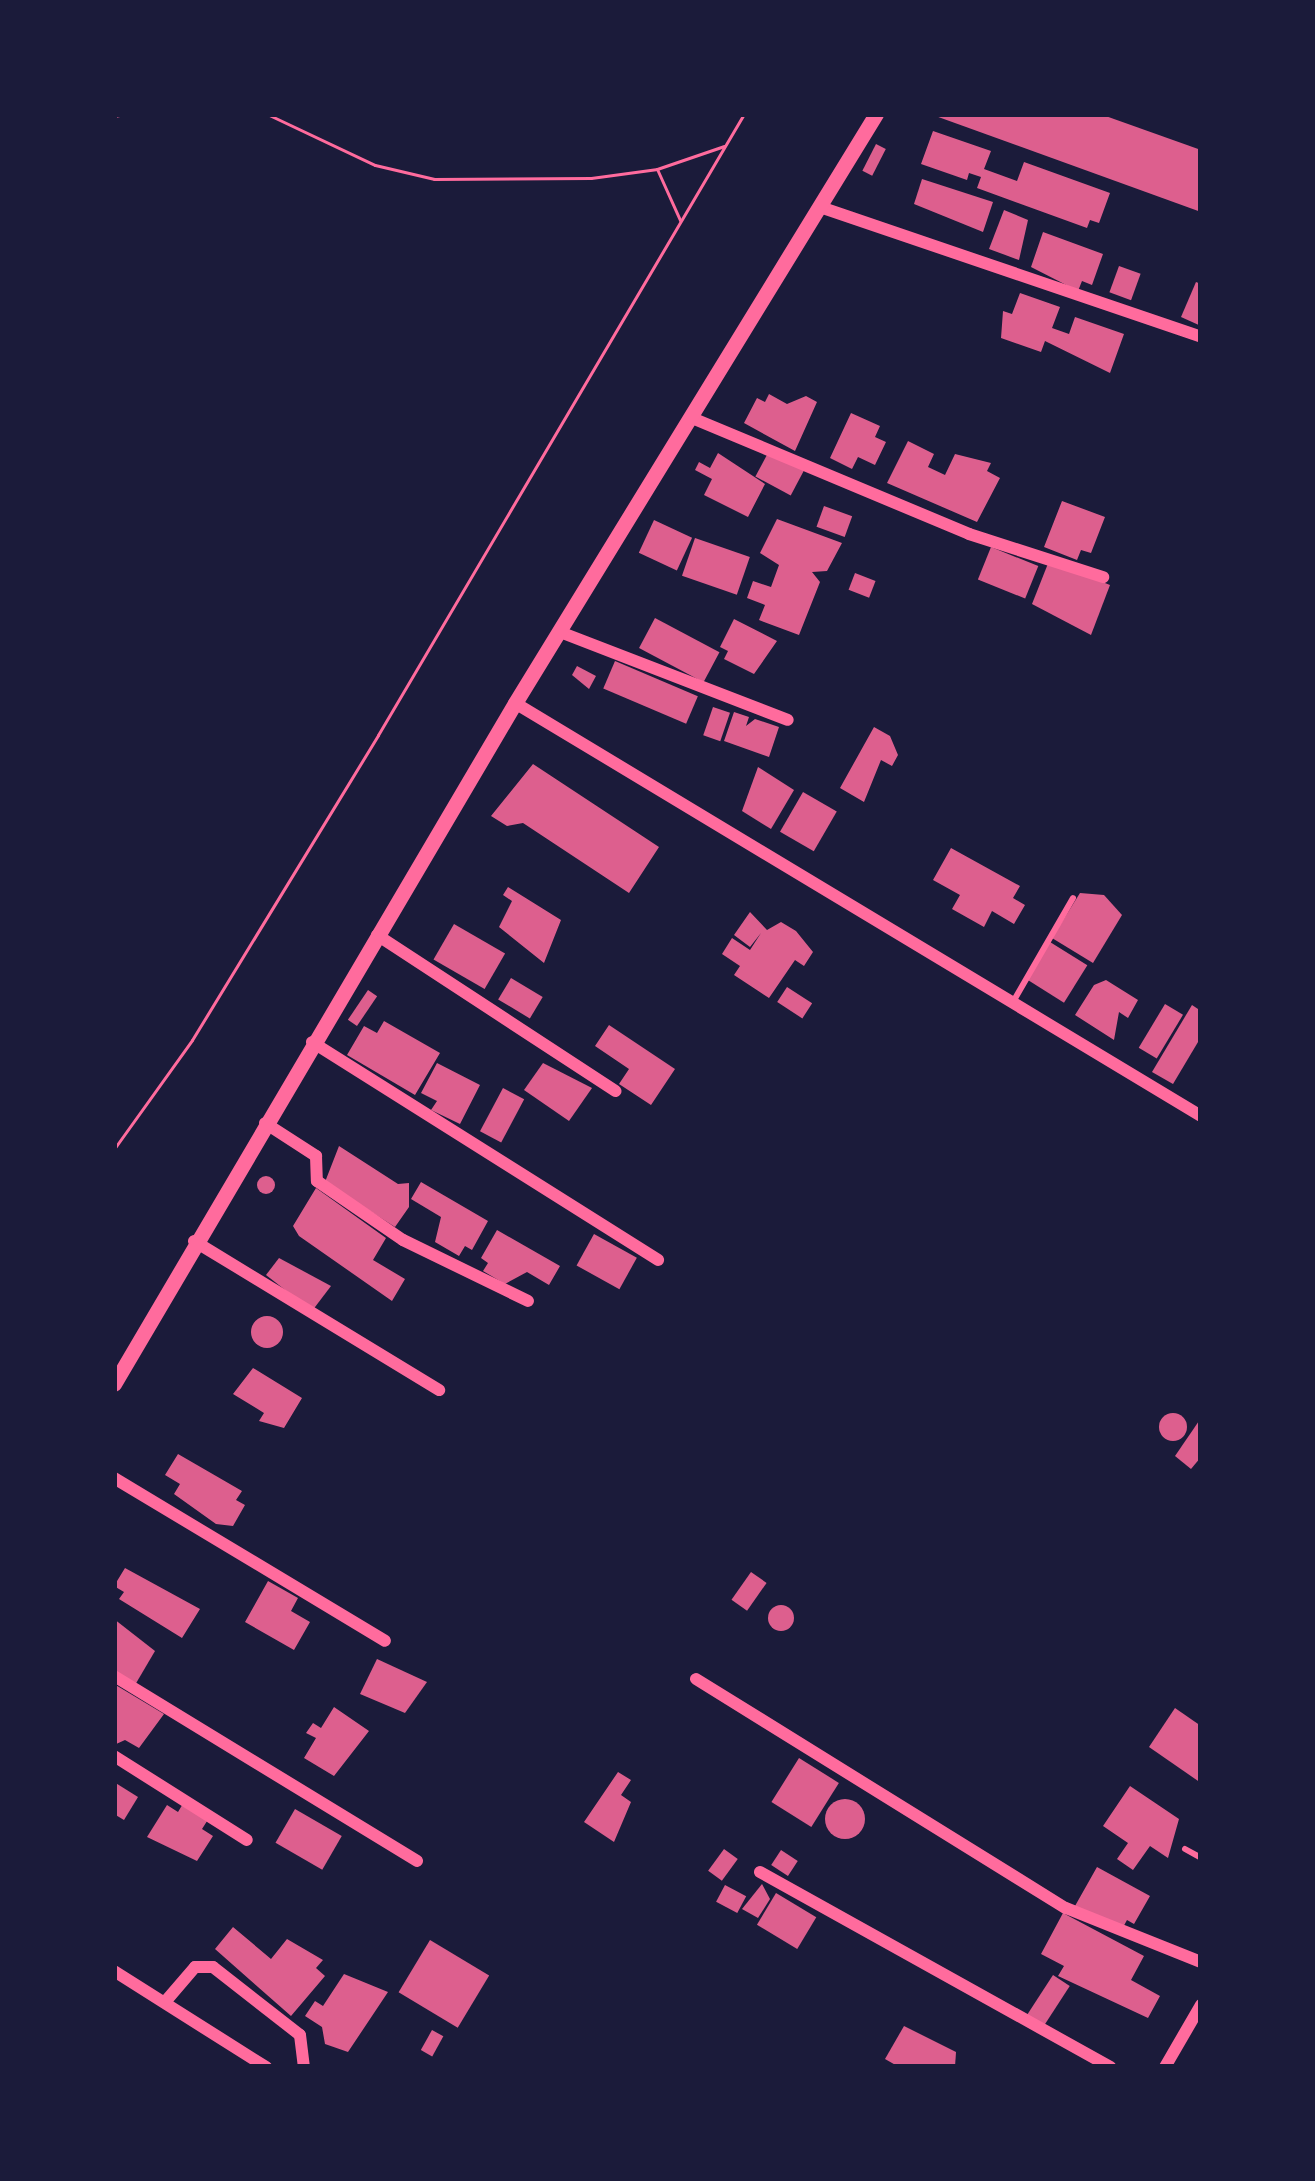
<!DOCTYPE html>
<style>
body{margin:0}
#map{position:relative;width:1315px;height:2181px;overflow:hidden;background:#1b1b3a;font-family:"Golos Text",sans-serif}
div>[style]{position:absolute}
.building>*{inset:0;background:#dd5f8e;transform-origin:0 0}
.round{border-radius:50%}
.path>*{height:3px;margin:-1.5px;padding:0 1.5px;transform-origin:1.5px;border-radius:1.5px;background:#ff6b9d}
.service>*{height:6px;margin:-3px;padding:0 3px;transform-origin:3px;border-radius:3px;background:#ff6b9d}
.minor>*{height:12px;margin:-6px;padding:0 6px;transform-origin:6px;border-radius:6px;background:#ff6b9d}
.tertiary>*{height:15px;margin:-7.5px;padding:0 7.5px;transform-origin:7.5px;border-radius:7.5px;background:#ff6b9d}
span{translate:-50% -50%;white-space:nowrap;text-align:center;line-height:1.15;-webkit-text-stroke:12px #1b1b3a;paint-order:stroke}
.frame{position:absolute;inset:0;border:117px solid #1b1b3a;pointer-events:none}
</style>
<div id="map">
<div class="building">
<div style="clip-path:polygon(930px 114px,1100px 114px,1201px 150px,1201px 212px)"></div>
<div style="clip-path:polygon(933px 131px,991px 151px,984px 169px,1017px 181px,1024px 162px,1110px 193px,1099px 223px,1090px 220px,1087px 228px,977px 188px,981px 177px,969px 173px,967px 180px,921px 164px)"></div>
<div style="left:876px;top:144px;width:11px;height:30px;rotate:27deg"></div>
<div style="clip-path:polygon(922px 179px,993px 202px,983px 232px,914px 204px)"></div>
<div style="clip-path:polygon(1004px 210px,1028px 220px,1019px 260px,989px 249px)"></div>
<div style="clip-path:polygon(1043px 232px,1103px 254px,1092px 285px,1082px 281px,1078px 291px,1031px 267px)"></div>
<div style="left:1119px;top:266px;width:23px;height:28px;rotate:20deg"></div>
<div style="clip-path:polygon(1196px 282px,1201px 284px,1201px 326px,1181px 317px)"></div>
<div style="clip-path:polygon(1020px 293px,1060px 307px,1052px 328px,1069px 334px,1075px 317px,1124px 334px,1110px 373px,1045px 341px,1041px 352px,1001px 338px,1003px 311px,1012px 314px)"></div>
<div style="clip-path:polygon(769px 394px,787px 404px,806px 396px,817px 402px,795px 451px,744px 423px,757px 398px,765px 402px)"></div>
<div style="clip-path:polygon(851px 413px,880px 426px,875px 437px,886px 442px,875px 465px,858px 457px,852px 469px,830px 458px)"></div>
<div style="clip-path:polygon(908px 441px,934px 454px,928px 467px,945px 475px,955px 454px,991px 463px,987px 471px,1000px 478px,977px 522px,887px 483px)"></div>
<div style="left:769px;top:451px;width:40px;height:29px;rotate:28deg"></div>
<div style="clip-path:polygon(718px 453px,765px 484px,748px 517px,704px 495px,712px 479px,695px 470px,699px 462px,710px 468px)"></div>
<div style="clip-path:polygon(1062px 501px,1105px 517px,1091px 553px,1081px 550px,1077px 560px,1044px 547px)"></div>
<div style="left:824px;top:506px;width:30px;height:22px;rotate:20deg"></div>
<div style="clip-path:polygon(777px 519px,842px 543px,827px 571px,812px 572px,820px 582px,799px 635px,759px 620px,765px 605px,747px 598px,753px 581px,771px 587px,779px 565px,760px 553px)"></div>
<div style="left:654px;top:520px;width:42px;height:36px;rotate:25deg"></div>
<div style="left:695px;top:538px;width:58px;height:40px;rotate:19deg"></div>
<div style="left:991px;top:547px;width:51px;height:35px;rotate:22deg"></div>
<div style="clip-path:polygon(1049px 561px,1110px 585px,1091px 635px,1032px 604px)"></div>
<div style="left:855px;top:573px;width:22px;height:18px;rotate:21deg"></div>
<div style="left:655px;top:618px;width:73px;height:34px;rotate:28deg"></div>
<div style="clip-path:polygon(734px 619px,777px 641px,754px 674px,724px 659px,728px 651px,720px 647px)"></div>
<div style="left:615px;top:661px;width:90px;height:30px;rotate:23deg"></div>
<div style="clip-path:polygon(577px 666px,596px 676px,589px 689px,572px 675px)"></div>
<div style="left:713px;top:707px;width:18px;height:30px;rotate:19deg"></div>
<div style="clip-path:polygon(734px 712px,749px 717px,746px 726px,755px 719px,779px 727px,769px 757px,724px 741px)"></div>
<div style="clip-path:polygon(874px 727px,890px 736px,898px 755px,892px 766px,881px 760px,864px 802px,840px 788px)"></div>
<div style="clip-path:polygon(533px 764px,659px 847px,629px 893px,523px 823px,507px 826px,491px 816px)"></div>
<div style="clip-path:polygon(758px 767px,794px 790px,771px 829px,742px 811px)"></div>
<div style="left:803px;top:792px;width:39px;height:46px;rotate:30deg"></div>
<div style="clip-path:polygon(951px 848px,1020px 886px,1013px 898px,1025px 905px,1014px 924px,992px 911px,984px 927px,952px 909px,960px 895px,933px 880px)"></div>
<div style="clip-path:polygon(508px 887px,561px 920px,544px 963px,499px 927px,512px 901px,503px 895px)"></div>
<div style="clip-path:polygon(1080px 893px,1104px 895px,1122px 915px,1093px 963px,1052px 938px)"></div>
<div style="clip-path:polygon(750px 912px,767px 930px,781px 922px,796px 931px,813px 952px,804px 966px,795px 960px,769px 998px,734px 975px,740px 966px,722px 954px,732px 938px,750px 950px,761px 933px,750px 947px,734px 935px)"></div>
<div style="left:454px;top:924px;width:59px;height:41px;rotate:30deg"></div>
<div style="left:1050px;top:942px;width:44px;height:44px;rotate:32deg"></div>
<div style="left:511px;top:978px;width:37px;height:25px;rotate:31deg"></div>
<div style="clip-path:polygon(1106px 980px,1138px 1000px,1128px 1018px,1119px 1012px,1114px 1040px,1075px 1015px,1094px 985px)"></div>
<div style="left:787px;top:987px;width:30px;height:18px;rotate:33deg"></div>
<div style="left:368px;top:990px;width:11px;height:36px;rotate:34deg"></div>
<div style="left:1165px;top:1004px;width:21px;height:51px;rotate:31deg"></div>
<div style="clip-path:polygon(1192px 1005px,1201px 1011px,1201px 1037px,1173px 1084px,1152px 1072px)"></div>
<div style="clip-path:polygon(384px 1021px,440px 1053px,415px 1095px,347px 1055px,364px 1026px,377px 1033px)"></div>
<div style="clip-path:polygon(609px 1025px,675px 1069px,651px 1105px,619px 1084px,629px 1069px,595px 1046px)"></div>
<div style="clip-path:polygon(437px 1063px,480px 1085px,460px 1124px,431px 1110px,437px 1101px,421px 1093px)"></div>
<div style="clip-path:polygon(543px 1063px,592px 1088px,569px 1121px,524px 1090px)"></div>
<div style="left:503px;top:1088px;width:24px;height:49px;rotate:28deg"></div>
<div style="clip-path:polygon(339px 1146px,398px 1184px,409px 1183px,409px 1207px,395px 1227px,325px 1182px)"></div>
<div class="round" style="left:257px;top:1176px;width:18px;height:18px"></div>
<div style="clip-path:polygon(421px 1182px,488px 1221px,472px 1250px,465px 1246px,459px 1256px,435px 1242px,441px 1217px,411px 1199px)"></div>
<div style="clip-path:polygon(316px 1188px,386px 1238px,373px 1260px,405px 1279px,392px 1301px,299px 1236px,293px 1226px)"></div>
<div style="clip-path:polygon(497px 1230px,560px 1266px,549px 1285px,527px 1272px,505px 1284px,483px 1271px,488px 1263px,481px 1258px)"></div>
<div style="left:594px;top:1234px;width:49px;height:36px;rotate:29deg"></div>
<div style="clip-path:polygon(279px 1258px,331px 1286px,312px 1311px,266px 1275px)"></div>
<div class="round" style="left:251px;top:1316px;width:32px;height:32px"></div>
<div style="clip-path:polygon(253px 1368px,302px 1398px,284px 1428px,259px 1421px,264px 1413px,233px 1394px)"></div>
<div class="round" style="left:1159px;top:1413px;width:28px;height:28px"></div>
<div style="clip-path:polygon(1201px 1418px,1201px 1457px,1191px 1469px,1175px 1456px)"></div>
<div style="clip-path:polygon(178px 1454px,242px 1491px,236px 1500px,245px 1505px,233px 1526px,216px 1524px,174px 1494px,180px 1484px,165px 1475px)"></div>
<div style="clip-path:polygon(125px 1568px,200px 1609px,182px 1638px,119px 1599px,124px 1592px,114px 1586px)"></div>
<div style="left:751px;top:1572px;width:19px;height:34px;rotate:35deg"></div>
<div style="clip-path:polygon(268px 1581px,298px 1598px,291px 1611px,310px 1622px,294px 1650px,245px 1622px)"></div>
<div class="round" style="left:768px;top:1605px;width:26px;height:26px"></div>
<div style="clip-path:polygon(114px 1619px,155px 1651px,135px 1685px,114px 1672px)"></div>
<div style="clip-path:polygon(377px 1659px,427px 1682px,405px 1713px,360px 1694px)"></div>
<div style="clip-path:polygon(114px 1684px,164px 1714px,139px 1748px,125px 1740px,114px 1745px)"></div>
<div style="clip-path:polygon(334px 1707px,369px 1731px,334px 1776px,304px 1758px,316px 1738px,306px 1733px,313px 1723px,321px 1728px)"></div>
<div style="clip-path:polygon(1175px 1708px,1201px 1726px,1201px 1783px,1149px 1747px)"></div>
<div style="left:799px;top:1758px;width:47px;height:52px;rotate:32deg"></div>
<div style="clip-path:polygon(618px 1772px,631px 1780px,621px 1795px,631px 1802px,614px 1842px,584px 1822px)"></div>
<div style="clip-path:polygon(114px 1782px,138px 1797px,124px 1820px,114px 1814px)"></div>
<div style="clip-path:polygon(1130px 1786px,1179px 1819px,1168px 1858px,1150px 1846px,1133px 1870px,1117px 1859px,1128px 1843px,1103px 1826px)"></div>
<div class="round" style="left:825px;top:1799px;width:40px;height:40px"></div>
<div style="clip-path:polygon(184px 1802px,209px 1818px,202px 1829px,213px 1836px,197px 1861px,147px 1837px,167px 1805px,178px 1812px)"></div>
<div style="left:295px;top:1809px;width:54px;height:39px;rotate:30deg"></div>
<div style="left:724px;top:1849px;width:17px;height:27px;rotate:36deg"></div>
<div style="left:781px;top:1850px;width:20px;height:18px;rotate:33deg"></div>
<div style="clip-path:polygon(1097px 1867px,1150px 1896px,1134px 1924px,1127px 1920px,1121px 1931px,1075px 1906px)"></div>
<div style="clip-path:polygon(762px 1884px,770px 1899px,758px 1918px,742px 1909px)"></div>
<div style="left:725px;top:1885px;width:24px;height:19px;rotate:28deg"></div>
<div style="left:776px;top:1893px;width:47px;height:37px;rotate:31deg"></div>
<div style="clip-path:polygon(1063px 1913px,1144px 1956px,1131px 1980px,1160px 1996px,1148px 2018px,1058px 1976px,1064px 1966px,1041px 1954px)"></div>
<div style="clip-path:polygon(233px 1927px,271px 1959px,287px 1939px,323px 1960px,316px 1968px,325px 1976px,291px 2016px,215px 1949px)"></div>
<div style="left:430px;top:1940px;width:69px;height:61px;rotate:31deg"></div>
<div style="clip-path:polygon(344px 1974px,388px 1992px,348px 2052px,325px 2044px,322px 2027px,305px 2016px,315px 2001px,323px 2006px)"></div>
<div style="left:1053px;top:1975px;width:20px;height:48px;rotate:33deg"></div>
<div style="clip-path:polygon(904px 2026px,956px 2052px,955px 2067px,899px 2067px,885px 2059px)"></div>
<div style="left:432px;top:2030px;width:13px;height:23px;rotate:29deg"></div>
</div>
<div class="path">
<div style="left:267px;top:114px;width:119px;rotate:25.3deg"></div>
<div style="left:375px;top:165px;width:61px;rotate:13.3deg"></div>
<div style="left:434px;top:179px;width:157px;rotate:-0.4deg"></div>
<div style="left:591px;top:178px;width:67px;rotate:-7.8deg"></div>
<div style="left:657px;top:169px;width:71px;rotate:-18.9deg"></div>
<div style="left:114px;top:116px;width:11px;rotate:-10deg"></div>
<div style="left:657px;top:169px;width:56px;rotate:65.7deg"></div>
<div style="left:114px;top:1149px;width:134px;rotate:-54.4deg"></div>
<div style="left:192px;top:1040px;width:357px;rotate:-58.6deg"></div>
<div style="left:378px;top:735px;width:721px;rotate:-59.49deg"></div>
</div>
<div class="service">
<div style="left:1013px;top:1002px;width:120px;rotate:-60deg"></div>
<div style="left:1185px;top:1849px;width:18px;rotate:29deg"></div>
</div>
<div class="minor">
<div style="left:820px;top:207px;width:403px;rotate:18.8deg"></div>
<div style="left:692px;top:418px;width:300px;rotate:22.7deg"></div>
<div style="left:969px;top:534px;width:141px;rotate:17.8deg"></div>
<div style="left:560px;top:632px;width:244px;rotate:21.1deg"></div>
<div style="left:515px;top:703px;width:801px;rotate:31.05deg"></div>
<div style="left:377px;top:935px;width:285px;rotate:33.2deg"></div>
<div style="left:312px;top:1042px;width:409px;rotate:32.2deg"></div>
<div style="left:265px;top:1123px;width:61px;rotate:32.9deg"></div>
<div style="left:316px;top:1156px;width:25px;rotate:88deg"></div>
<div style="left:317px;top:1181px;width:104px;rotate:34.5deg"></div>
<div style="left:403px;top:1240px;width:139px;rotate:26deg"></div>
<div style="left:194px;top:1241px;width:287px;rotate:31.3deg"></div>
<div style="left:114px;top:1478px;width:316px;rotate:31deg"></div>
<div style="left:114px;top:1676px;width:355px;rotate:31.4deg"></div>
<div style="left:696px;top:1679px;width:435px;rotate:31.8deg"></div>
<div style="left:1066px;top:1908px;width:145px;rotate:21.8deg"></div>
<div style="left:114px;top:1756px;width:157px;rotate:32.3deg"></div>
<div style="left:760px;top:1872px;width:401px;rotate:29.1deg"></div>
<div style="left:114px;top:1971px;width:180px;rotate:32.3deg"></div>
<div style="left:165px;top:2002px;width:46px;rotate:-49.4deg"></div>
<div style="left:195px;top:1967px;width:18px"></div>
<div style="left:213px;top:1967px;width:110px;rotate:38deg"></div>
<div style="left:300px;top:2035px;width:32px;rotate:83deg"></div>
<div style="left:1165px;top:2067px;width:72px;rotate:-59.9deg"></div>
</div>
<div class="tertiary">
<div style="left:114px;top:1384px;width:790px;rotate:-59.51deg"></div>
<div style="left:515px;top:703px;width:691px;rotate:-58.5deg"></div>
</div>
<div class="frame"></div>
</div>
